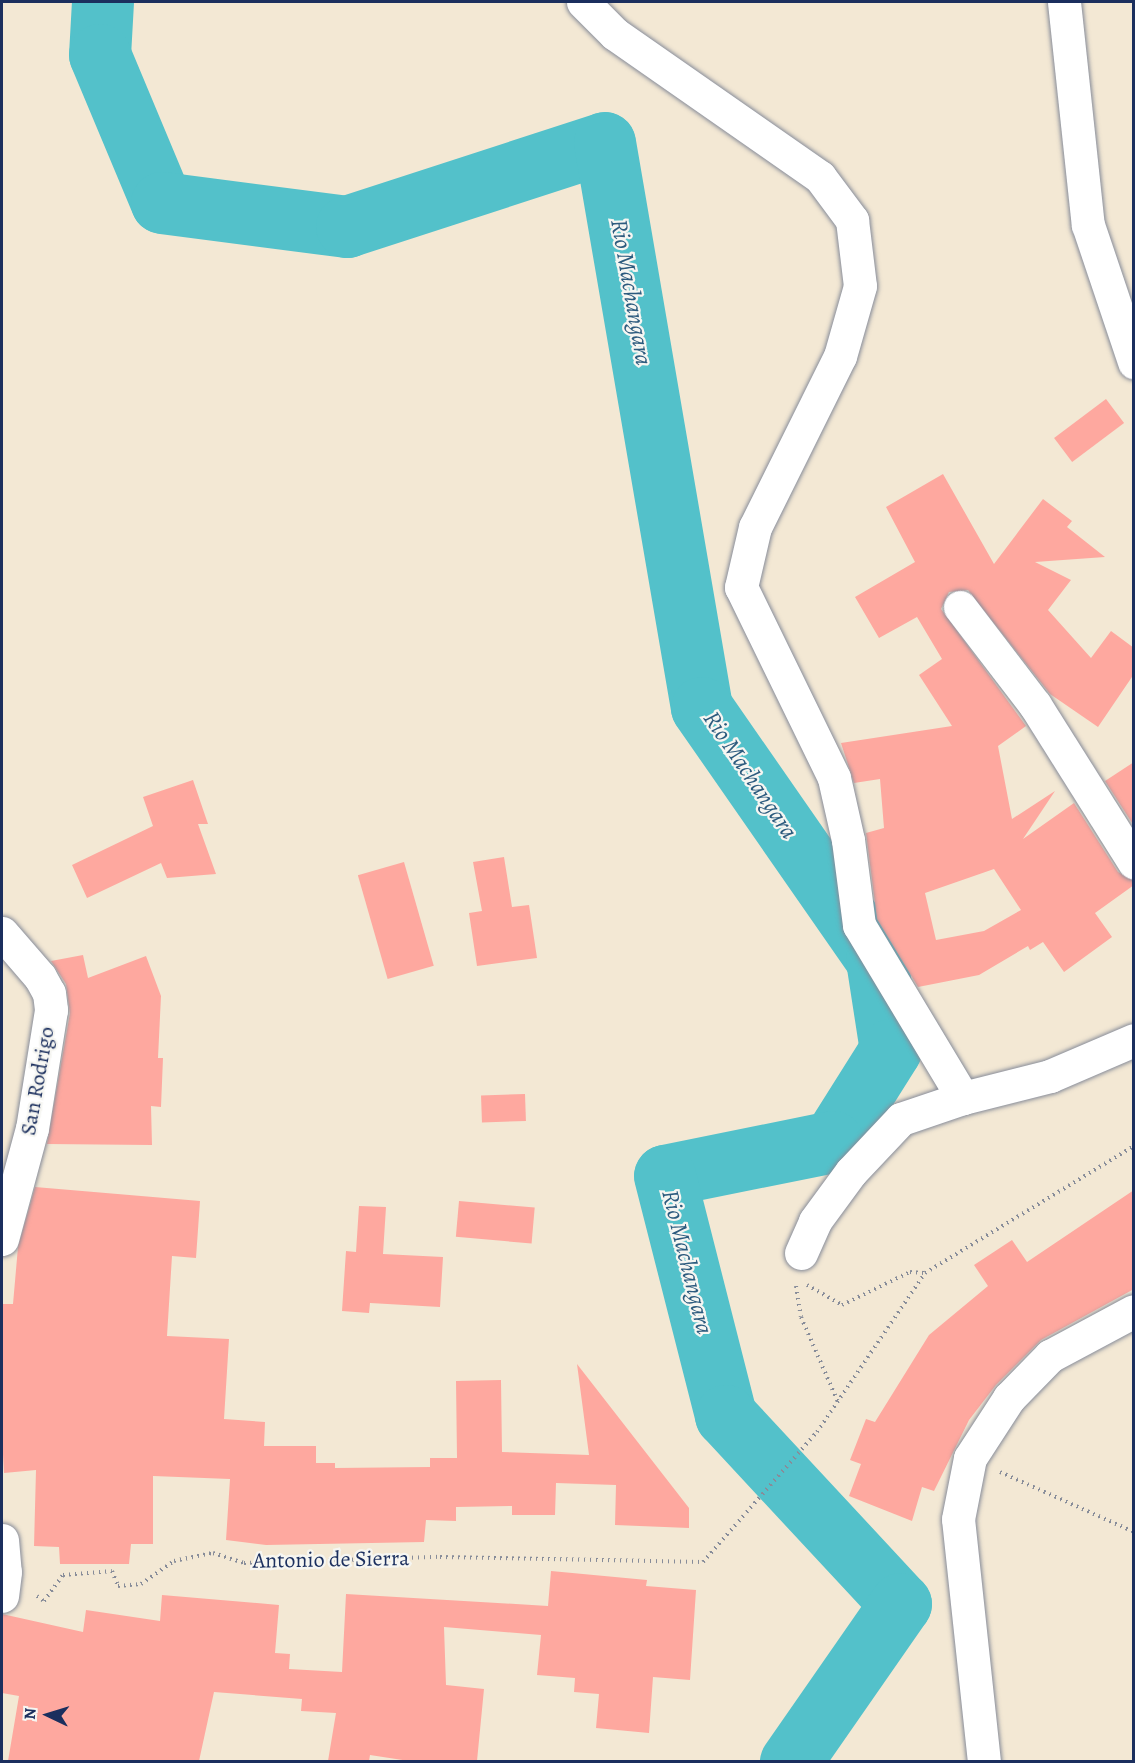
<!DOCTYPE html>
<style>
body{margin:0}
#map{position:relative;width:1135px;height:1763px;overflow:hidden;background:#f3e8d4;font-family:Alegreya,serif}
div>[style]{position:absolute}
.river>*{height:62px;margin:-31px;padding:0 31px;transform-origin:31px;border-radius:31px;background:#53c1ca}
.building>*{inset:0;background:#fea89f;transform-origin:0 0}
.path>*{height:4px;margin-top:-2px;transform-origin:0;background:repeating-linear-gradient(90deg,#878c99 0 1.5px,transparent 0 6px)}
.roads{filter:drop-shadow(0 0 2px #878c99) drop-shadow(0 0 2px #878c99)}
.minor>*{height:33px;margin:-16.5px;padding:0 16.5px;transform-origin:16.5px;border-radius:16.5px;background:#fff}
span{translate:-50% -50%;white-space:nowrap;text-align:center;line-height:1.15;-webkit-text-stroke:4.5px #f6f6f2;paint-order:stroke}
.street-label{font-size:22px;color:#1b2f5e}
.water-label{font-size:24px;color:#2c5b7e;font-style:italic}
.frame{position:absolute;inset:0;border:3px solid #1b2f5e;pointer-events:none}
.north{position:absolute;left:18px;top:1685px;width:60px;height:60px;-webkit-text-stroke:4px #f6f6f2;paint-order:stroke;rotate:274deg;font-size:16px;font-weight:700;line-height:24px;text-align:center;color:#1b2f5e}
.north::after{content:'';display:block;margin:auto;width:21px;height:27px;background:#1b2f5e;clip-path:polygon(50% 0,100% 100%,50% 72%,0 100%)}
</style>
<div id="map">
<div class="river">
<div style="left:103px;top:2px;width:53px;rotate:93.2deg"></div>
<div style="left:100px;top:55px;width:160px;rotate:67.3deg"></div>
<div style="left:162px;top:203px;width:187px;rotate:7.4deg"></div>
<div style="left:347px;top:227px;width:271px;rotate:-18deg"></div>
<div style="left:605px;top:143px;width:573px;rotate:80.26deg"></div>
<div style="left:702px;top:708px;width:307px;rotate:55.2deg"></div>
<div style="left:877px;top:960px;width:91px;rotate:81.2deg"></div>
<div style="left:891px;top:1050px;width:109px;rotate:122.2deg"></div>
<div style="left:833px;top:1142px;width:171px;rotate:168.6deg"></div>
<div style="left:665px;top:1176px;width:248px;rotate:75.7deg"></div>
<div style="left:726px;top:1416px;width:257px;rotate:47.1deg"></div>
<div style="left:901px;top:1604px;width:193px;rotate:124.8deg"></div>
</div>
<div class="building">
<div style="left:1106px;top:399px;width:30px;height:65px;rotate:53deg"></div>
<div style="clip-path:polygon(evenodd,943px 474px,994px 564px,1043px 499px,1072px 521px,1067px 527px,1105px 557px,1035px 562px,1071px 580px,1048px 610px,1091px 658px,1111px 631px,1134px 648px,1134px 674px,1098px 727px,1050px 694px,968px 590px,949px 592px,941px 609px,1026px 726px,998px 746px,1012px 819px,1055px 791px,1023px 839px,1074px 803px,1118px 872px,1134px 881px,1134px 885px,1095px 913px,1112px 937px,1064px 972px,1043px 942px,1030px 950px,1028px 946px,979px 975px,918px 987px,877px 919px,866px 833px,884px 828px,880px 779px,854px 783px,841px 743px,952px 726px,919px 675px,942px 659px,917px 617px,879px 638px,855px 597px,915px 562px,886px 507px,943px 474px,994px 869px,1021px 910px,984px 931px,936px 940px,925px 893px,994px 869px)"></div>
<div style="clip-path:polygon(1134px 762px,1134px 826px,1105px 781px)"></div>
<div style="clip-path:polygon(193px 780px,208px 824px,198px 824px,216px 874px,167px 878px,161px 863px,87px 898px,72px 865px,153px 826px,143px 797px)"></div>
<div style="clip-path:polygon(504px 857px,512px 907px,529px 905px,537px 958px,477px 966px,469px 913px,482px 911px,473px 862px)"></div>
<div style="left:404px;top:862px;width:108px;height:48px;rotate:74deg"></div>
<div style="clip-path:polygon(83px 955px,88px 978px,146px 956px,161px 996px,158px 1058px,163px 1058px,161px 1107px,151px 1106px,152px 1145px,47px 1144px,70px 1013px,66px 984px,51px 961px)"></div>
<div style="left:525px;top:1094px;width:27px;height:44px;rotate:88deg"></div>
<div style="clip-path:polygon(35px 1187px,200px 1201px,196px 1258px,172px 1256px,167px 1336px,229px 1339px,224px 1419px,265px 1422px,264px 1446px,316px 1446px,316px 1463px,335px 1463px,335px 1468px,430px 1467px,430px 1458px,457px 1458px,456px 1381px,501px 1380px,502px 1452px,589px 1455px,577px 1364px,689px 1508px,689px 1528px,615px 1525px,616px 1485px,556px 1483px,555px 1515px,512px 1515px,512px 1506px,456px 1507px,456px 1521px,426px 1520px,424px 1542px,266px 1545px,226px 1540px,230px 1479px,153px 1476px,153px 1544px,131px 1544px,129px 1564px,60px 1564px,59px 1547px,34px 1546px,36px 1470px,4px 1473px,2px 1436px,2px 1304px,13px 1304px,18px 1247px)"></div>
<div style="clip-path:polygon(1134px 1190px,1134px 1289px,1041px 1340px,996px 1385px,969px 1420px,934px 1491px,922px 1487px,912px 1521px,849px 1496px,861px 1464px,850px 1460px,866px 1419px,875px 1422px,929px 1335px,988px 1286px,974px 1265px,1012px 1240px,1027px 1262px)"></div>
<div style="left:459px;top:1201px;width:76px;height:36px;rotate:5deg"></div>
<div style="clip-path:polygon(359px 1206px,386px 1207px,383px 1254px,443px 1257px,440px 1307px,370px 1303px,369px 1313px,342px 1311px,346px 1251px,356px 1252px)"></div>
<div style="clip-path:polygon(551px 1571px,647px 1580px,646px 1586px,696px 1590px,690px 1680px,653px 1677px,649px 1733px,596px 1728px,599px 1694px,574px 1692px,575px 1678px,537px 1675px,541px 1635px,444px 1627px,446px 1685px,484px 1689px,477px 1761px,409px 1761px,370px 1755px,369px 1761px,328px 1761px,336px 1713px,301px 1711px,302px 1699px,214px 1692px,199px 1761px,8px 1761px,19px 1696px,2px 1693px,2px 1614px,83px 1632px,86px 1610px,160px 1621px,162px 1595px,279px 1605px,275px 1653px,290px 1654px,289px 1669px,342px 1672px,346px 1594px,548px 1606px)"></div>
</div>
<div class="path">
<div style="left:807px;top:1285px;width:40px;rotate:29.7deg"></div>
<div style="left:842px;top:1305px;width:76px;rotate:-25.9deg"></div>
<div style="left:910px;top:1272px;width:14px;rotate:4deg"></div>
<div style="left:796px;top:1286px;width:31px;rotate:81deg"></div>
<div style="left:801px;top:1317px;width:93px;rotate:66.5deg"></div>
<div style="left:1000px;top:1472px;width:147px;rotate:24.1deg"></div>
<div style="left:37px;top:1596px;width:9px;rotate:36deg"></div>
<div style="left:44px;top:1601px;width:32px;rotate:-54deg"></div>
<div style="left:63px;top:1575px;width:49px;rotate:-4.7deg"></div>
<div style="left:112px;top:1571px;width:16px;rotate:68deg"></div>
<div style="left:118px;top:1586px;width:23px;rotate:-5deg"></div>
<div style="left:141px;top:1584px;width:40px;rotate:-34.9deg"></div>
<div style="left:174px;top:1561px;width:40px;rotate:-12deg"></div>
<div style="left:213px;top:1553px;width:33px;rotate:18deg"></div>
<div style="left:244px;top:1563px;width:196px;rotate:-1.8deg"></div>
<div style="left:440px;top:1557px;width:263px;rotate:1.1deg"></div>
<div style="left:703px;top:1562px;width:173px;rotate:-48.8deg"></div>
<div style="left:817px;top:1432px;width:192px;rotate:-55.8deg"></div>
<div style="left:925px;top:1273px;width:245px;rotate:-31.3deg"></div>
</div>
<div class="roads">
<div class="minor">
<div style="left:583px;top:2px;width:45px;rotate:45deg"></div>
<div style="left:615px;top:34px;width:250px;rotate:34.9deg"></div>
<div style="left:820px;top:177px;width:54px;rotate:53.3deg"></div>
<div style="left:852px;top:220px;width:66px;rotate:83.1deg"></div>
<div style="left:860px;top:286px;width:73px;rotate:105.9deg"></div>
<div style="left:840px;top:356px;width:191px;rotate:116.4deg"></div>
<div style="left:755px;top:527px;width:62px;rotate:103.1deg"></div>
<div style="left:741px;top:587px;width:212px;rotate:64deg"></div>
<div style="left:834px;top:778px;width:64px;rotate:77.3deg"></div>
<div style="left:848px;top:840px;width:86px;rotate:82.6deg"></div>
<div style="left:859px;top:925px;width:202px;rotate:59deg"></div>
<div style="left:1064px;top:2px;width:224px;rotate:83.9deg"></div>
<div style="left:1088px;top:225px;width:145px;rotate:71.4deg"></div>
<div style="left:960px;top:607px;width:123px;rotate:52.6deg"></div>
<div style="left:1035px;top:705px;width:186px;rotate:57.8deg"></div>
<div style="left:2px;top:933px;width:58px;rotate:49.2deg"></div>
<div style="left:40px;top:977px;width:18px;rotate:61deg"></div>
<div style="left:49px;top:993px;width:17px;rotate:83deg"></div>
<div style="left:51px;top:1010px;width:120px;rotate:99.1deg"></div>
<div style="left:32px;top:1128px;width:115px;rotate:105.1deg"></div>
<div style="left:801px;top:1253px;width:35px;rotate:-66deg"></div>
<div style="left:815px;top:1221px;width:61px;rotate:-53.7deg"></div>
<div style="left:851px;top:1172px;width:73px;rotate:-46.7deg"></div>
<div style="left:901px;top:1119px;width:65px;rotate:-18.7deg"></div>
<div style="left:963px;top:1098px;width:90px;rotate:-14.2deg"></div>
<div style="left:1050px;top:1076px;width:91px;rotate:-23.2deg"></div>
<div style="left:2px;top:1540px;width:32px;rotate:85deg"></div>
<div style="left:5px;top:1572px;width:24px;rotate:97deg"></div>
<div style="left:984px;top:1762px;width:244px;rotate:-96.1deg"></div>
<div style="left:958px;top:1519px;width:62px;rotate:-78.9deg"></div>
<div style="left:970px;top:1458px;width:72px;rotate:-57deg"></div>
<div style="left:1009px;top:1398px;width:59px;rotate:-45.7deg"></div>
<div style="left:1050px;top:1356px;width:95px;rotate:-28.2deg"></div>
</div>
</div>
<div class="street-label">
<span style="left:38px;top:1081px;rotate:-80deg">San Rodrigo</span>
<span style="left:331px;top:1560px;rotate:-1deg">Antonio de Sierra</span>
</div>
<div class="water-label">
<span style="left:631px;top:292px;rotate:80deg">Rio Machangara</span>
<span style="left:750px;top:775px;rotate:56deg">Rio Machangara</span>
<span style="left:687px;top:1262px;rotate:76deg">Rio Machangara</span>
</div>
<div class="frame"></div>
<div class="north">N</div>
</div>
